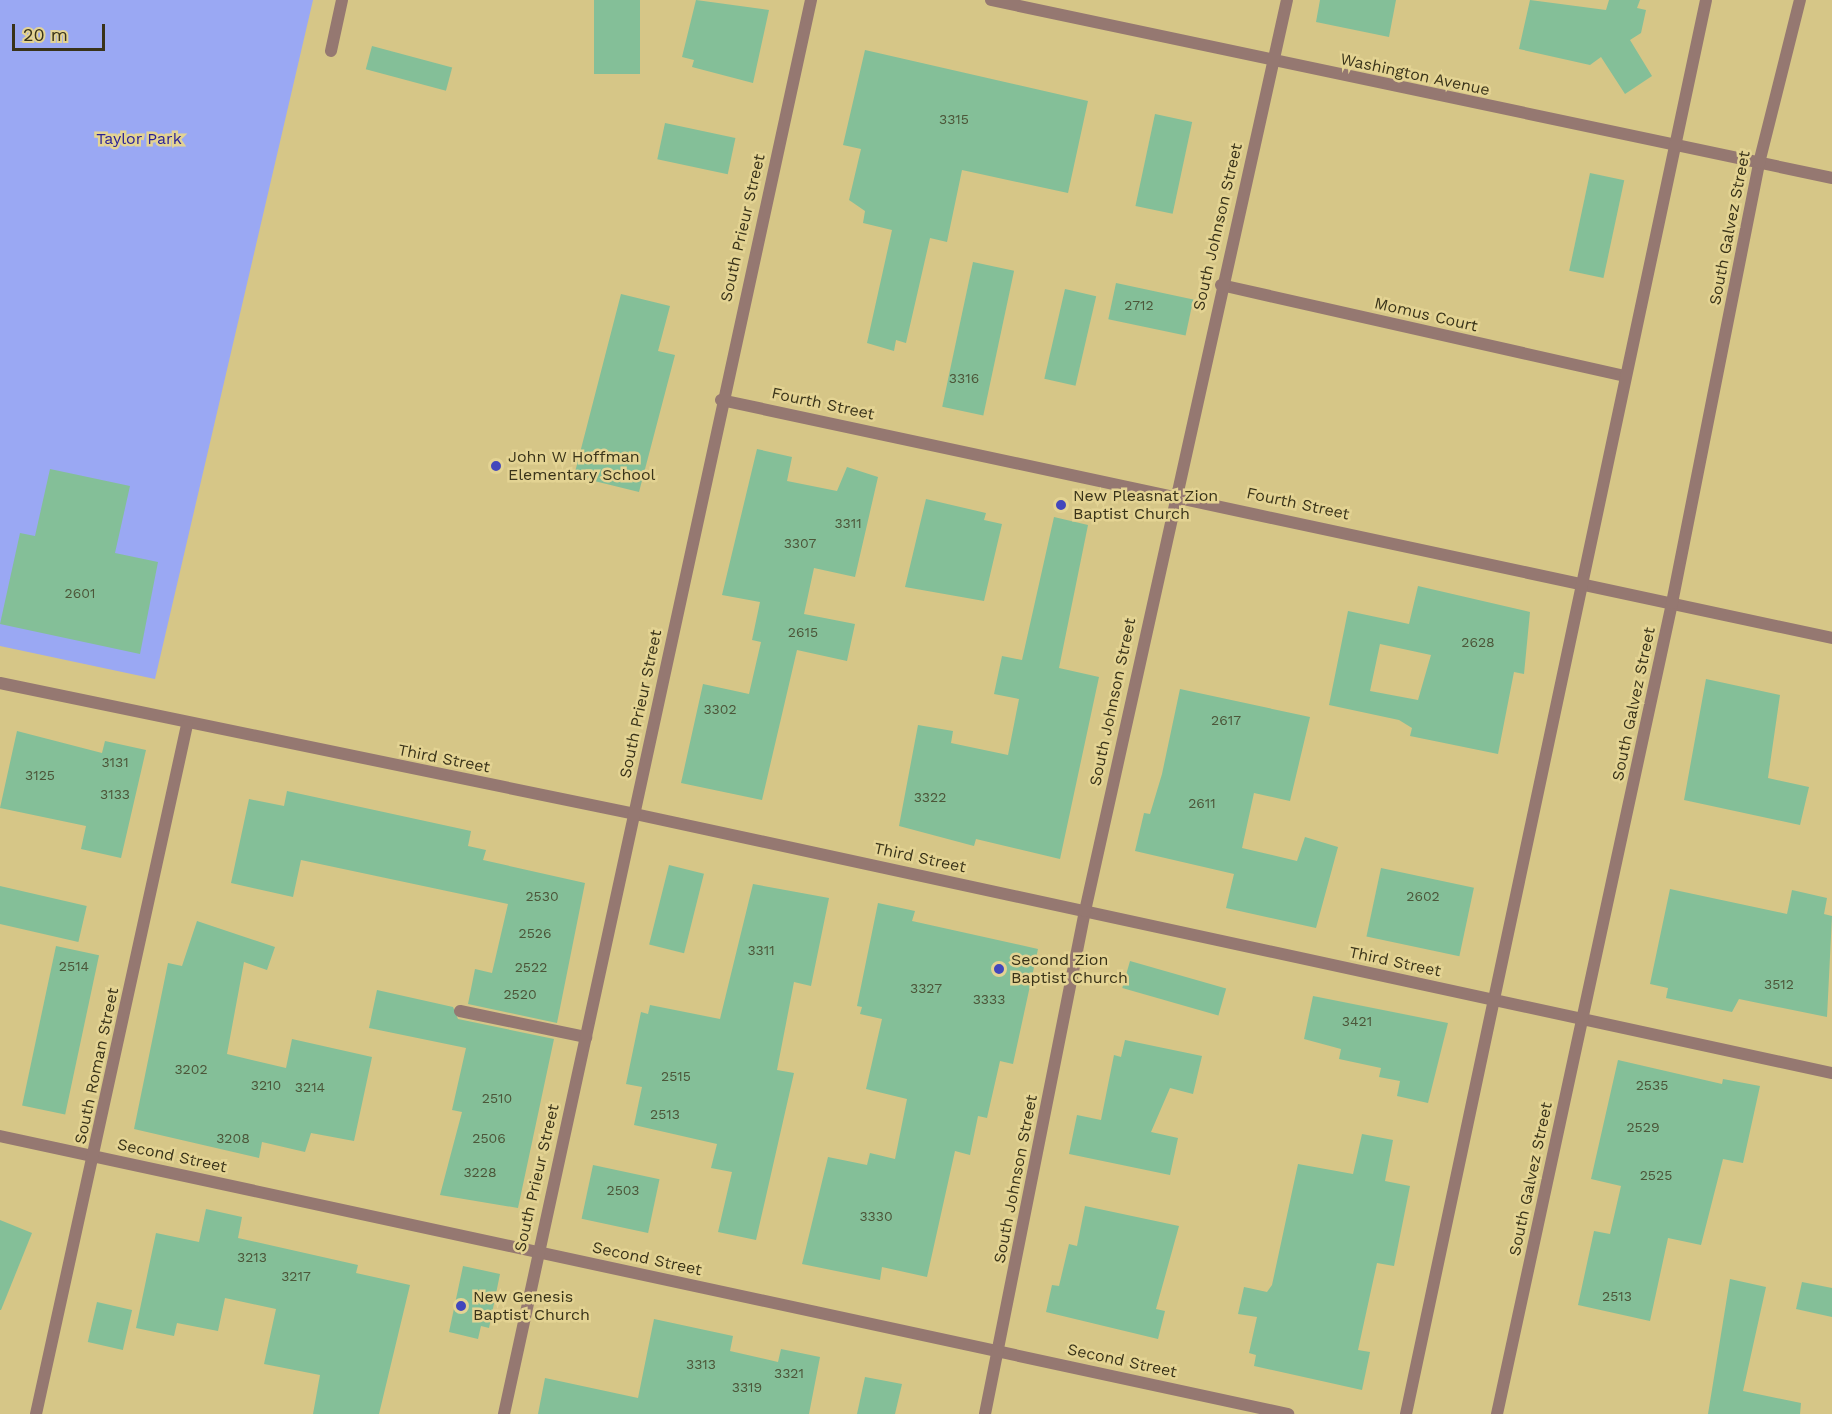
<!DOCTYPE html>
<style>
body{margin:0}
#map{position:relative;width:1832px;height:1414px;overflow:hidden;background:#d6c687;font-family:"Work Sans",sans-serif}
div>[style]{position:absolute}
.green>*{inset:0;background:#9aa8f3}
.building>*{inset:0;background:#84bf98;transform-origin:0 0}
.lane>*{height:12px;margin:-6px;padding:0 6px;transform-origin:6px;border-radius:6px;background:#957871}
.street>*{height:12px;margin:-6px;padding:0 6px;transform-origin:6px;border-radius:6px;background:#957871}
.dots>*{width:16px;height:16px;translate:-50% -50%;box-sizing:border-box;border:3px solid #e3d393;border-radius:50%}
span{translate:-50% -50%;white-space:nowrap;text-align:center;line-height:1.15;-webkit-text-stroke:5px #e3d393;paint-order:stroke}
.number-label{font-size:14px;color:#4c5639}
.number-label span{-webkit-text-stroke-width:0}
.street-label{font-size:16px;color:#393319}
.park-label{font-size:16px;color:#292195}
.poi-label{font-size:16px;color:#393319}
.left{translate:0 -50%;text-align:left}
.scale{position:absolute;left:12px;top:24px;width:93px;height:27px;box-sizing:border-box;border:3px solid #393319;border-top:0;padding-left:8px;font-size:18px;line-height:21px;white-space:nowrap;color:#393319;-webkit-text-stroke:4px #e3d393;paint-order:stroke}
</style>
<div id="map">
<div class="green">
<div style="clip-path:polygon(0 0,313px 0,155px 679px,0 646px)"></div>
</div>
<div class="building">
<div style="left:594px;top:0;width:46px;height:74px"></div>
<div style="clip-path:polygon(696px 0,769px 10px,753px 83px,692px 67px,694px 60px,682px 57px)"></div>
<div style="clip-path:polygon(1320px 0,1396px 0,1389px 37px,1316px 22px)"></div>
<div style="clip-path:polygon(1530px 0,1606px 10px,1609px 0,1640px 0,1637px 8px,1646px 10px,1641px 33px,1630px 40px,1652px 76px,1625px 94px,1601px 57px,1590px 65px,1519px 49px)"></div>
<div style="left:372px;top:46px;width:83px;height:24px;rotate:15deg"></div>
<div style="clip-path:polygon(865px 50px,1088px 101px,1068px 193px,962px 170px,947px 242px,930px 238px,906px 343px,896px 340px,894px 351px,867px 343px,892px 230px,863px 223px,865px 211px,849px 200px,861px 149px,843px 145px)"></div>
<div style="left:1155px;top:114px;width:38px;height:94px;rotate:12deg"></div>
<div style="left:665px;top:123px;width:72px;height:37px;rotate:12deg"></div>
<div style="left:1590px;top:173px;width:35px;height:100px;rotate:12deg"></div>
<div style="left:973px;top:262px;width:42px;height:148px;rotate:12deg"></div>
<div style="left:1116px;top:283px;width:79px;height:37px;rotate:12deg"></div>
<div style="left:1065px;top:289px;width:32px;height:92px;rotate:13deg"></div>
<div style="clip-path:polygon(621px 294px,670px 306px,658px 351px,675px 355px,639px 492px,574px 476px)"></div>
<div style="clip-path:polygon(757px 449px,792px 457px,787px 481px,837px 491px,847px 467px,878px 477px,855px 577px,814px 568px,804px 614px,855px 624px,847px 661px,797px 650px,762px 800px,681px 783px,703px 684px,749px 694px,761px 642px,752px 640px,760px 602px,722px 595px)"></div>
<div style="clip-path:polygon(50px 469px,130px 486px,115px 553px,158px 562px,140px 654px,0 624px,20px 533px,35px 536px)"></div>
<div style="clip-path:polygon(926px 499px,986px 513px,984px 520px,1002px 524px,984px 601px,905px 587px)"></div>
<div style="clip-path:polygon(1054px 517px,1088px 525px,1059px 668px,1099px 677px,1060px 859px,976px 839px,974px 846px,899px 826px,918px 725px,953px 731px,951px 743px,1008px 755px,1019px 699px,994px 694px,1002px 656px,1022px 660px)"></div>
<div style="clip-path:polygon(evenodd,1418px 586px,1530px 612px,1524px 674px,1514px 672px,1498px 754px,1410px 736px,1412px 728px,1399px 720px,1329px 705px,1348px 611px,1409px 624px,1418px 586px,1380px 644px,1431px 655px,1418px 700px,1370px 691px,1380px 644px)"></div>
<div style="clip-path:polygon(1706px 679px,1780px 695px,1768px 778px,1809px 787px,1800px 825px,1684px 800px)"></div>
<div style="clip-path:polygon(1180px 689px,1310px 717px,1290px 801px,1254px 793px,1242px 848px,1297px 861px,1305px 837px,1338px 847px,1316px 928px,1226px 908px,1234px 874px,1135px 851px,1144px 813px,1150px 814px,1162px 774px)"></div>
<div style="clip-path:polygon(17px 731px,102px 753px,105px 741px,146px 750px,121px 858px,81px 849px,86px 826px,0 808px)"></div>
<div style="clip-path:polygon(287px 791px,471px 831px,468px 846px,486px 850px,483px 860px,585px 883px,557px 1023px,468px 1004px,475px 969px,492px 973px,508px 904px,301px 860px,293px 897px,231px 883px,249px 799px,284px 806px)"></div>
<div style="left:669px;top:865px;width:36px;height:82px;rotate:14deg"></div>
<div style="left:1381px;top:868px;width:95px;height:70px;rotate:12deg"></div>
<div style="clip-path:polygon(753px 884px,829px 898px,811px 986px,794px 982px,777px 1070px,794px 1073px,756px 1240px,718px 1232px,732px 1172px,711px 1168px,717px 1144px,634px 1125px,642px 1087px,626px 1084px,641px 1012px,648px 1014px,650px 1005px,720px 1019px)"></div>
<div style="left:0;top:886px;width:89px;height:37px;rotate:13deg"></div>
<div style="clip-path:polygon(1670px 889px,1787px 914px,1792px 890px,1827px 898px,1824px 914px,1832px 916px,1827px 1017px,1739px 999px,1732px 1012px,1666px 998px,1668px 988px,1650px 984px)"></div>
<div style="clip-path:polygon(878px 903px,915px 911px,912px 921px,1038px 949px,1013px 1064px,1000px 1061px,987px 1118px,978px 1116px,970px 1155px,955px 1151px,927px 1277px,882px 1267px,880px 1280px,802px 1264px,828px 1157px,867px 1165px,870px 1153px,895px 1159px,907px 1099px,866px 1089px,882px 1019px,860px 1014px,862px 1007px,857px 1006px)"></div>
<div style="clip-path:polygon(197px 921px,275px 947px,267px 970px,244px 962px,227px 1054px,286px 1068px,292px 1039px,372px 1057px,354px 1141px,311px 1133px,305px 1152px,262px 1142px,259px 1158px,134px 1129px,168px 963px,182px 966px)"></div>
<div style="left:56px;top:946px;width:44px;height:163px;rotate:12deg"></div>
<div style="left:1130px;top:961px;width:100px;height:28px;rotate:16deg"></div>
<div style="clip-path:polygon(377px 990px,453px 1007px,458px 1019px,554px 1039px,518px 1208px,440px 1195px,462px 1112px,452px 1110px,466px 1048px,369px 1028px)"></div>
<div style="clip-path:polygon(1313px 996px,1448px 1023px,1428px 1103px,1397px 1096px,1400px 1081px,1379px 1077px,1381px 1068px,1339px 1059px,1341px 1049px,1304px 1039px)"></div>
<div style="clip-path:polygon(1125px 1040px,1202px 1056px,1193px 1094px,1170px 1088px,1151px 1132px,1178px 1138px,1170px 1175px,1069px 1154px,1077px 1115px,1101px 1120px,1114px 1055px,1121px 1057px)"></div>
<div style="clip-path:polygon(1618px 1060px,1722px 1084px,1723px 1079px,1760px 1086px,1743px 1163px,1723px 1159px,1701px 1245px,1668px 1238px,1650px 1321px,1578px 1305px,1594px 1231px,1610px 1234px,1621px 1186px,1591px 1179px)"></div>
<div style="clip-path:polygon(1362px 1134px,1393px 1140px,1385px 1181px,1410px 1186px,1394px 1266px,1377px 1263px,1358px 1350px,1370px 1352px,1362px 1390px,1254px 1366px,1256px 1355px,1249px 1353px,1257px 1317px,1238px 1314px,1244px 1287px,1267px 1292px,1272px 1285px,1298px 1164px,1353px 1174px)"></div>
<div style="left:593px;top:1165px;width:68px;height:55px;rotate:12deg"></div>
<div style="clip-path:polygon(1085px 1206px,1179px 1226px,1156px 1309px,1165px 1311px,1158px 1339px,1046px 1312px,1052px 1285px,1059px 1286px,1069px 1244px,1077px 1246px)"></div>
<div style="clip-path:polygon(206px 1209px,242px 1217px,238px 1238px,358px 1265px,356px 1273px,410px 1285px,379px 1414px,313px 1414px,320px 1375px,264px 1364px,276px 1309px,225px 1298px,218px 1331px,177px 1323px,174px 1336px,136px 1328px,156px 1233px,199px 1242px)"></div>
<div style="clip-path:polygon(0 1220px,32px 1233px,1px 1310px,0 1310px)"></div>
<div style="clip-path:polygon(463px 1266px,500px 1274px,489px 1328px,481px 1326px,478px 1339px,449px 1332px)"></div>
<div style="clip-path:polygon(1730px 1279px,1766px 1287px,1743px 1391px,1801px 1403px,1800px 1414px,1708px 1414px)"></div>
<div style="clip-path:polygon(1802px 1282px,1832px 1288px,1832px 1317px,1796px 1309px)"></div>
<div style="left:97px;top:1302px;width:36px;height:41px;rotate:13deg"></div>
<div style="clip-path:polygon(654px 1319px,733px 1336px,730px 1351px,778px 1362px,781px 1349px,820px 1357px,809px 1414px,538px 1414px,545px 1378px,638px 1398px)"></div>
<div style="clip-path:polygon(865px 1377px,902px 1384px,895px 1414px,857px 1414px)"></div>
</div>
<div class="lane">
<div style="left:1221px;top:285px;width:414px;rotate:12.7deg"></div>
<div style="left:460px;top:1011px;width:129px;rotate:11.7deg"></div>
</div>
<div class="street">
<div style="left:991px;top:0;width:860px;rotate:11.95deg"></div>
<div style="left:331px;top:51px;width:52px;rotate:-77.8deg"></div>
<div style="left:721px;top:400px;width:1136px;rotate:12.09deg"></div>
<div style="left:0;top:683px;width:648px;rotate:11.66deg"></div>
<div style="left:635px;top:814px;width:1225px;rotate:12.21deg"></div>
<div style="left:0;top:1136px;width:1318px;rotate:12.18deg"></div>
<div style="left:36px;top:1414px;width:705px;rotate:-77.64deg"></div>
<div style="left:504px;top:1414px;width:1447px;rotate:-77.75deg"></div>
<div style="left:985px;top:1414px;width:513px;rotate:-78.76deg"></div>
<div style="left:1085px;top:911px;width:933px;rotate:-77.5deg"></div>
<div style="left:1406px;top:1414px;width:1445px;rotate:-78.02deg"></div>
<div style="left:1497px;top:1414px;width:830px;rotate:-77.82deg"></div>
<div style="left:1672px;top:603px;width:449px;rotate:-78.8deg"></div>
<div style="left:1759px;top:163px;width:168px;rotate:-75.9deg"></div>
</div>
<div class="dots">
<div style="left:496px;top:466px;background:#4247bc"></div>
<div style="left:1061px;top:505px;background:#4247bc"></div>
<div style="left:999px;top:969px;background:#4247bc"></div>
<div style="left:461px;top:1306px;background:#4247bc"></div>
</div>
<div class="number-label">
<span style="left:954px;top:119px">3315</span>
<span style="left:1139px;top:305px">2712</span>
<span style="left:964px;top:378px">3316</span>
<span style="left:848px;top:523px">3311</span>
<span style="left:800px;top:543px">3307</span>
<span style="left:80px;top:593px">2601</span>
<span style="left:803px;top:632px">2615</span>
<span style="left:1478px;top:642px">2628</span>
<span style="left:720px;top:709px">3302</span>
<span style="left:1226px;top:720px">2617</span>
<span style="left:115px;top:762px">3131</span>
<span style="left:40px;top:775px">3125</span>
<span style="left:115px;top:794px">3133</span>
<span style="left:930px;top:797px">3322</span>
<span style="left:1202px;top:803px">2611</span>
<span style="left:542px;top:896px">2530</span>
<span style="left:1423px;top:896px">2602</span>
<span style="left:535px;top:933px">2526</span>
<span style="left:761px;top:950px">3311</span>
<span style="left:74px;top:966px">2514</span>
<span style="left:531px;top:967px">2522</span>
<span style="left:1779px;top:984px">3512</span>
<span style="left:926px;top:988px">3327</span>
<span style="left:520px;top:994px">2520</span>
<span style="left:989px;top:999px">3333</span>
<span style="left:1357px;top:1021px">3421</span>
<span style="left:191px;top:1069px">3202</span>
<span style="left:676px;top:1076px">2515</span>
<span style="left:266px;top:1085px">3210</span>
<span style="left:1652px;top:1085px">2535</span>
<span style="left:310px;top:1087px">3214</span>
<span style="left:497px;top:1098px">2510</span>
<span style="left:665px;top:1114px">2513</span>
<span style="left:1643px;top:1127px">2529</span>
<span style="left:233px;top:1138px">3208</span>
<span style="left:489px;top:1138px">2506</span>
<span style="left:480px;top:1172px">3228</span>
<span style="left:1656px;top:1175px">2525</span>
<span style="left:623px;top:1190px">2503</span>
<span style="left:876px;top:1216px">3330</span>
<span style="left:252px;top:1257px">3213</span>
<span style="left:296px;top:1276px">3217</span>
<span style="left:1617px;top:1296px">2513</span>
<span style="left:701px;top:1364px">3313</span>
<span style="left:789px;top:1373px">3321</span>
<span style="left:747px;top:1387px">3319</span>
</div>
<div class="street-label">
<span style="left:1415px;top:75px;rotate:12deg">Washington Avenue</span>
<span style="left:1218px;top:227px;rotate:-77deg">South Johnson Street</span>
<span style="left:743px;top:228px;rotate:-77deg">South Prieur Street</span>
<span style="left:1730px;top:228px;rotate:-79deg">South Galvez Street</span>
<span style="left:1426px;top:315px;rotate:13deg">Momus Court</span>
<span style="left:823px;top:404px;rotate:12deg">Fourth Street</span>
<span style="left:1298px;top:504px;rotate:12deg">Fourth Street</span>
<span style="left:1113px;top:702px;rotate:-78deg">South Johnson Street</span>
<span style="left:641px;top:704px;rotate:-78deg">South Prieur Street</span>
<span style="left:1634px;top:704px;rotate:-78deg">South Galvez Street</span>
<span style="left:444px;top:759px;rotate:11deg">Third Street</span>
<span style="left:920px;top:858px;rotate:12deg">Third Street</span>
<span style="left:1395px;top:962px;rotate:12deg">Third Street</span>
<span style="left:97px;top:1066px;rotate:-78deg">South Roman Street</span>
<span style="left:172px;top:1156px;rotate:12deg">Second Street</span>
<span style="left:537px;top:1178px;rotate:-77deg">South Prieur Street</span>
<span style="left:1016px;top:1179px;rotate:-79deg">South Johnson Street</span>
<span style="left:1531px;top:1179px;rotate:-78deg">South Galvez Street</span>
<span style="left:647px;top:1259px;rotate:12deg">Second Street</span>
<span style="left:1122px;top:1361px;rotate:12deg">Second Street</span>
</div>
<div class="park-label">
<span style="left:139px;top:139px">Taylor Park</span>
</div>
<div class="poi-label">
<span class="left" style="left:508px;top:466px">John W Hoffman<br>Elementary School</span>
<span class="left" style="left:1073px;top:505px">New Pleasnat Zion<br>Baptist Church</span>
<span class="left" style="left:1011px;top:969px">Second Zion<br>Baptist Church</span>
<span class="left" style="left:473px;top:1306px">New Genesis<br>Baptist Church</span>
</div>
<div class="scale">20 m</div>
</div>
